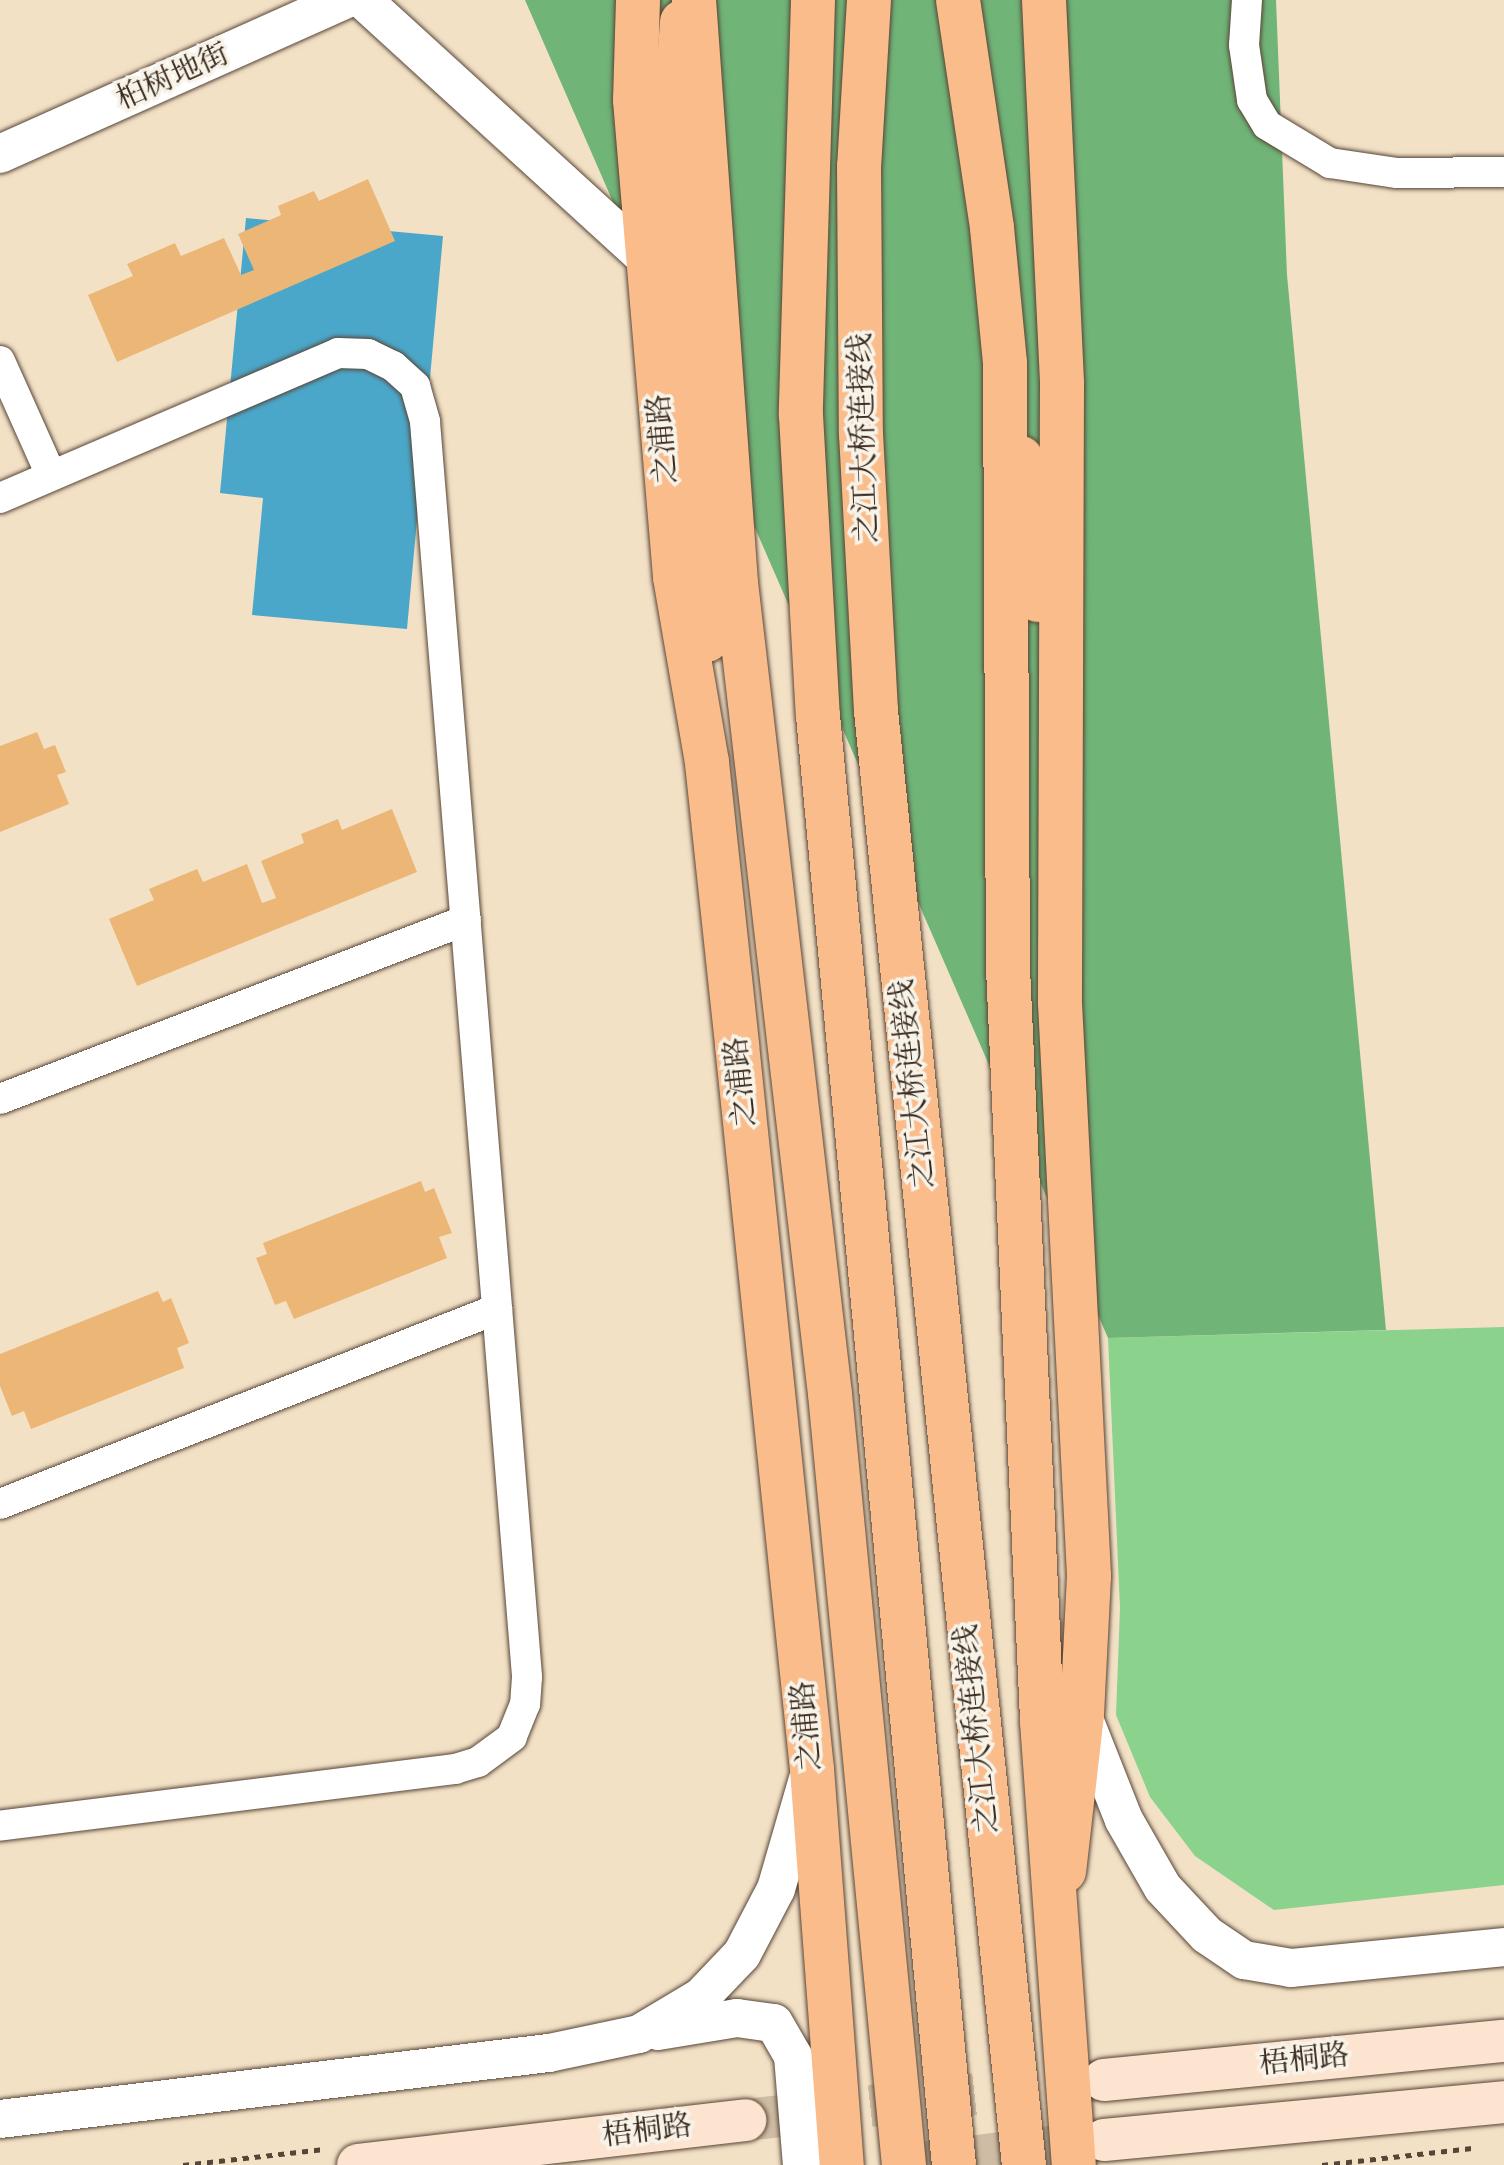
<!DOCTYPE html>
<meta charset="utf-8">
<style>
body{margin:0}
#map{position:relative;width:1504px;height:2165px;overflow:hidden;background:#f3e1c6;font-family:"Libre Bodoni","Noto Serif SC",serif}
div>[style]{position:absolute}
.green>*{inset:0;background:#8bd28d}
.forest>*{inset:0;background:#70b478}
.water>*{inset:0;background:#4ba7c9}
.building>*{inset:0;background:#ecb677}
.secondary-tunnel>*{height:42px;margin-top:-21px;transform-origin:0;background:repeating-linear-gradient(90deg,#cebca4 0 42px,transparent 0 63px)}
.path>*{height:5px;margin-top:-2.5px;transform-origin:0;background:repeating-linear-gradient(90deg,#574537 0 6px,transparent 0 12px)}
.roads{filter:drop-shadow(0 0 2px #574537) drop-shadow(0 0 2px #574537)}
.minor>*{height:30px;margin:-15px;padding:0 15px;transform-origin:15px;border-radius:15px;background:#fff}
.tertiary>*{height:38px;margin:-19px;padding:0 19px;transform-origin:19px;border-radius:19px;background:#fff}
.secondary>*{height:42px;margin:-21px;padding:0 21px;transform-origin:21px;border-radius:21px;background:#fde4d1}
.primary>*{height:44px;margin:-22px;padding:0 22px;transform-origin:22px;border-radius:22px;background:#fabc8b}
.trunk>*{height:44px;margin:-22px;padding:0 22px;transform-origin:22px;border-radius:22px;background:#fabc8b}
.motorway>*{height:44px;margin:-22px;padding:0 22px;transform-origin:22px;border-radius:22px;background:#fabc8b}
span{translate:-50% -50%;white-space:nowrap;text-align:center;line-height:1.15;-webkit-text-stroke:7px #f7f3e8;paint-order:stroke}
.street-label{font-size:30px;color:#3b2a1e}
</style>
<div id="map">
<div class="green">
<div style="clip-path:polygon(1504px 1327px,1504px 1885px,1274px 1910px,1195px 1856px,1150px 1797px,1116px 1715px,1120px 1608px,1108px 1338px)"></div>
</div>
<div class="forest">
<div style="clip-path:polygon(525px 0,1276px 0,1287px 275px,1386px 1330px,1108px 1338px)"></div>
</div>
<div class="water">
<div style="clip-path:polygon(246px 218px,443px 236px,407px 629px,252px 615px,263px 498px,220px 493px)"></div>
</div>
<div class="building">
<div style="clip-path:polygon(368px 179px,395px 241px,117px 362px,88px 295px,133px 276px,127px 264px,175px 243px,181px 256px,224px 238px,241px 275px,254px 270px,238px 234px,281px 215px,278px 206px,314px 191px,319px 201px)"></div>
<div style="clip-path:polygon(37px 732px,44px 749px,55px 745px,66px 772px,57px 775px,69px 804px,0 832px,0 746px)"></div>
<div style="clip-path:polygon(392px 809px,417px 872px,137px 986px,109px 919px,154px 900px,149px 889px,197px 869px,203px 882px,247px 864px,262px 903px,276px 898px,261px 861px,304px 843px,301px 834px,338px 819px,342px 830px)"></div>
<div style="clip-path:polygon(421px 1181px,425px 1192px,434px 1188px,452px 1233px,439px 1237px,447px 1258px,294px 1319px,286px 1301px,275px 1305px,256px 1258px,267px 1254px,263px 1243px)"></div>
<div style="clip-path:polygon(158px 1291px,163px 1302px,171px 1298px,189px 1343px,177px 1348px,184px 1368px,31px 1429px,24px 1411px,12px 1416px,0 1386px,0 1354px)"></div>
</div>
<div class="secondary-tunnel">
<div style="left:745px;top:2120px;width:360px;rotate:-6.4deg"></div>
<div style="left:904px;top:2165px;width:202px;rotate:-7.1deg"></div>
</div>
<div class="path">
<div style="left:183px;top:2165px;width:142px;rotate:-6.5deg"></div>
<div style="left:1322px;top:2165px;width:151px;rotate:-6.5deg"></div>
</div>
<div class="roads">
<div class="minor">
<div style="left:1247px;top:0;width:45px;rotate:93.8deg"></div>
<div style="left:1244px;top:45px;width:56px;rotate:81.7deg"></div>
<div style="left:1252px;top:100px;width:29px;rotate:59deg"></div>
<div style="left:1267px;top:125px;width:74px;rotate:31.1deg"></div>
<div style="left:1330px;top:163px;width:68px;rotate:8.5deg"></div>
<div style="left:1397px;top:173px;width:107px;rotate:-0.5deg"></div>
<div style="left:0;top:361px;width:125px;rotate:65.9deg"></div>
<div style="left:0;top:498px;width:368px;rotate:-23.2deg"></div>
<div style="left:338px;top:353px;width:30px;rotate:2deg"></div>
<div style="left:368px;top:354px;width:28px;rotate:26deg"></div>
<div style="left:393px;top:366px;width:30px;rotate:42deg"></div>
<div style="left:415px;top:386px;width:37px;rotate:74deg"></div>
<div style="left:425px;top:422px;width:1259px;rotate:85.35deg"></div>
<div style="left:527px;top:1677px;width:27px;rotate:94deg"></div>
<div style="left:525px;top:1704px;width:35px;rotate:112deg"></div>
<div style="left:512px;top:1737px;width:42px;rotate:143.7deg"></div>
<div style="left:478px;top:1762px;width:24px;rotate:163deg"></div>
<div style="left:455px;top:1769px;width:459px;rotate:172.9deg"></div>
<div style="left:0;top:1099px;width:499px;rotate:-21deg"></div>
<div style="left:0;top:1504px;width:534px;rotate:-21.42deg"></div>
</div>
<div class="tertiary">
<div style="left:363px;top:0;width:383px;rotate:42.4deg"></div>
<div style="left:0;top:154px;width:378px;rotate:-24.1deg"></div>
<div style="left:1082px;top:1714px;width:114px;rotate:68.4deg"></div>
<div style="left:1124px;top:1820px;width:78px;rotate:60.2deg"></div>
<div style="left:1163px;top:1888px;width:64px;rotate:46.9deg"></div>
<div style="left:1207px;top:1935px;width:45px;rotate:34deg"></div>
<div style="left:1244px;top:1960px;width:48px;rotate:9.7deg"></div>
<div style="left:1291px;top:1968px;width:214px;rotate:-5.6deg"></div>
<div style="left:658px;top:2031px;width:80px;rotate:-9.3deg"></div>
<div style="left:737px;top:2018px;width:37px;rotate:8deg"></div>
<div style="left:774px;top:2023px;width:38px;rotate:60deg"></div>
<div style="left:793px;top:2056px;width:109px;rotate:85.3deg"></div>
<div style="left:0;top:2119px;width:553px;rotate:-6.86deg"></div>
<div style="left:549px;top:2053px;width:92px;rotate:-11.9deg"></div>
<div style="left:639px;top:2034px;width:72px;rotate:-30.8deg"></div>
<div style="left:701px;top:1997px;width:59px;rotate:-46.4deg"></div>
<div style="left:742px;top:1954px;width:73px;rotate:-62.4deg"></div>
<div style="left:776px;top:1889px;width:115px;rotate:-73.8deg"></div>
</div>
<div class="secondary">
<div style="left:1104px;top:2080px;width:402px;rotate:-5.6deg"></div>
<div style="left:1104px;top:2140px;width:402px;rotate:-5.4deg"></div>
<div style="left:358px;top:2165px;width:390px;rotate:-6.6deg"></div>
</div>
<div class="primary">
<div style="left:638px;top:0;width:100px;rotate:91.7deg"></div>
<div style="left:635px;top:100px;width:479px;rotate:85.2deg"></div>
<div style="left:675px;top:577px;width:189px;rotate:80.2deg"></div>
<div style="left:707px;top:763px;width:284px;rotate:83.9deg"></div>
<div style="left:737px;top:1045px;width:728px;rotate:84.09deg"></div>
<div style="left:812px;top:1769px;width:397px;rotate:85.7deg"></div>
<div style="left:1044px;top:0;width:384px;rotate:87.3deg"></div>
<div style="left:1062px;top:384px;width:619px;rotate:90.19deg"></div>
<div style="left:1060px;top:1003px;width:574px;rotate:87.1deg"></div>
<div style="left:1089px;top:1576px;width:138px;rotate:92.9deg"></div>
<div style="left:1082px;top:1714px;width:158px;rotate:96.5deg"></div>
<div style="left:682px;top:22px;width:108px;rotate:94.2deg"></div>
<div style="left:674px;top:130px;width:396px;rotate:85.2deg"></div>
<div style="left:707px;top:525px;width:115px;rotate:90deg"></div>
<div style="left:1021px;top:458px;width:143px;rotate:83.2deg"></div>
</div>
<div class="trunk">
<div style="left:694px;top:0;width:585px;rotate:85.88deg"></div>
<div style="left:736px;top:583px;width:816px;rotate:83.39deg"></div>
<div style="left:830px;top:1394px;width:775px;rotate:84.52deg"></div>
<div style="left:958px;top:0;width:231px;rotate:81.5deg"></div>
<div style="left:992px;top:228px;width:136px;rotate:84.5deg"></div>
<div style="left:1005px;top:363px;width:605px;rotate:89.72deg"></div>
<div style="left:1008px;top:968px;width:754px;rotate:87.41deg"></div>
<div style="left:1042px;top:1721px;width:445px;rotate:85.9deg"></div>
</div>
<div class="motorway">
<div style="left:813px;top:0;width:415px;rotate:91.7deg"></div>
<div style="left:801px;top:415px;width:301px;rotate:86.8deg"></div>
<div style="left:818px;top:716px;width:1455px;rotate:84.64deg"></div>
<div style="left:869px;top:0;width:166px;rotate:93.4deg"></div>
<div style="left:859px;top:166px;width:268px;rotate:89.6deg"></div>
<div style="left:861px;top:434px;width:277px;rotate:86.9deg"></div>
<div style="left:876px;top:711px;width:1462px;rotate:84.19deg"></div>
</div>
</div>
<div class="street-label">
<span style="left:173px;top:77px;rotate:-24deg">桕树地街</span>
<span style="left:864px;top:438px;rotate:-92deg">之江大桥连接线</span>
<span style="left:663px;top:439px;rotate:-95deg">之浦路</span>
<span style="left:741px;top:1082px;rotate:-96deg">之浦路</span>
<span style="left:913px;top:1084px;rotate:-96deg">之江大桥连接线</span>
<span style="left:807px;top:1726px;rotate:-95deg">之浦路</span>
<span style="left:977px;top:1729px;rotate:-96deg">之江大桥连接线</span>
<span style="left:1304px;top:2060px;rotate:-6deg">梧桐路</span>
<span style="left:647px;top:2131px;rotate:-7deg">梧桐路</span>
</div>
</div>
